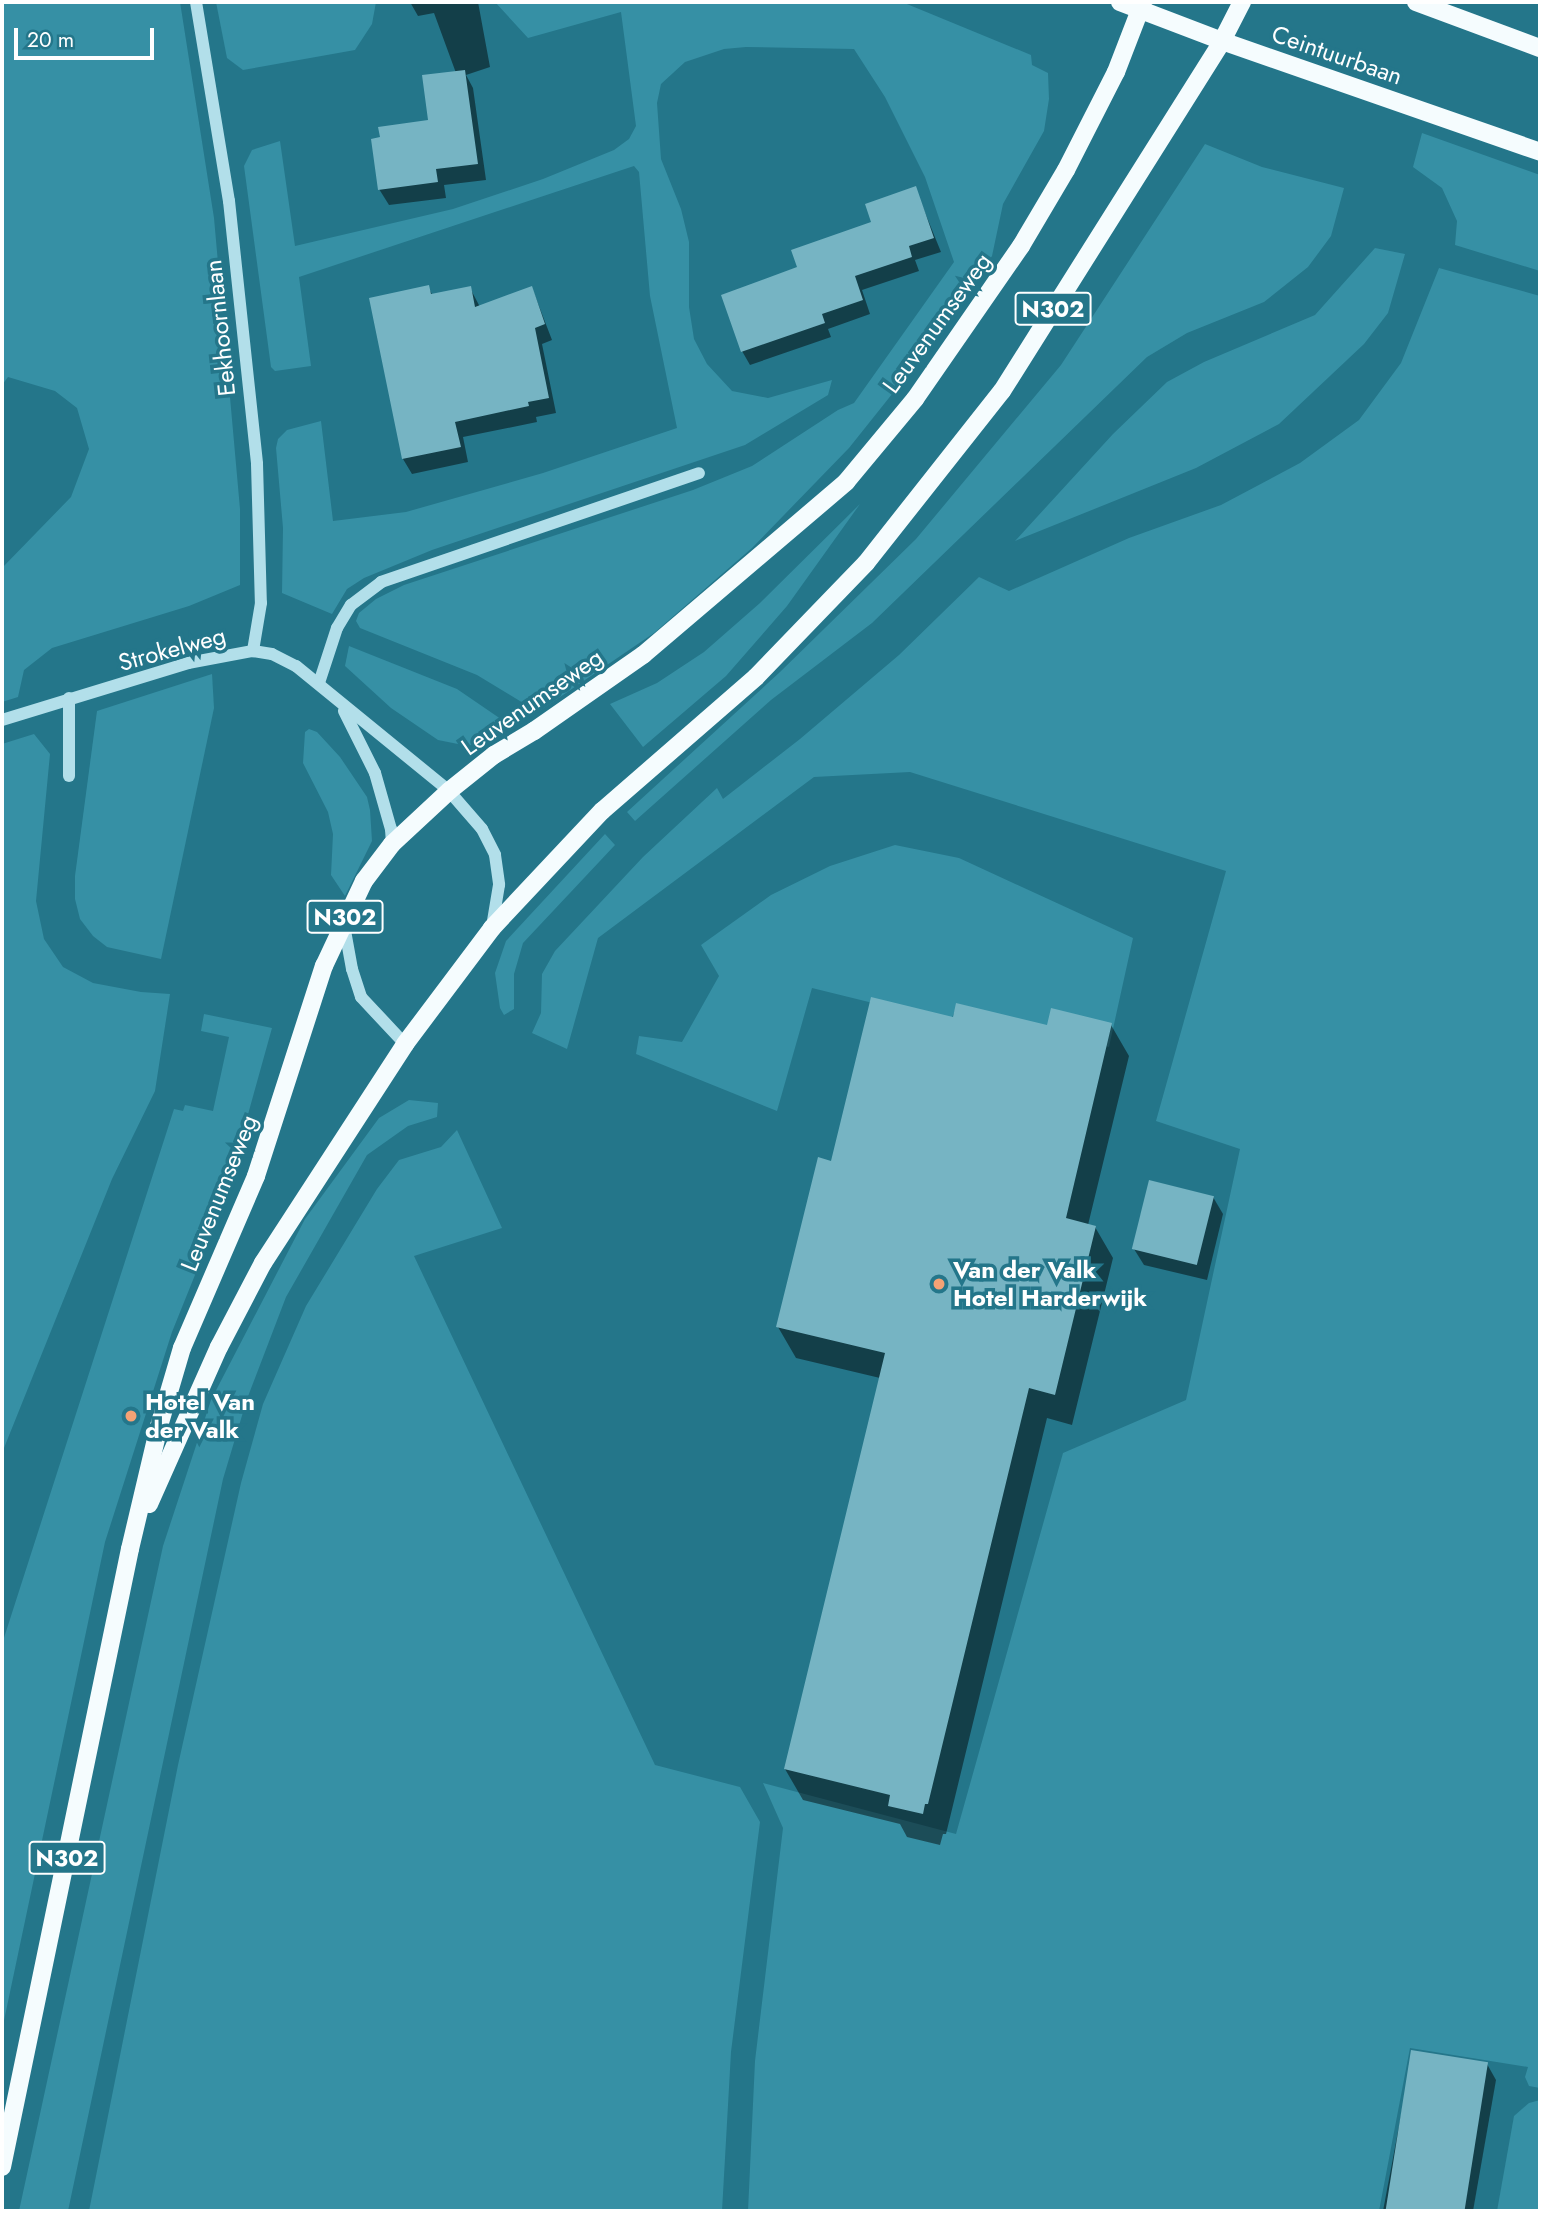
<!DOCTYPE html>
<style>
body{margin:0}
#map{position:relative;width:1542px;height:2213px;overflow:hidden;background:#24768a;font-family:Jost,sans-serif}
div>[style]{position:absolute}
.green>*{inset:0;background:#3690a5}
.shadow>*{inset:0;background:#0007}
.building>*{inset:0;background:#76b4c3;transform-origin:0 0}
.minor>*{height:12px;margin:-6px;padding:0 6px;transform-origin:6px;border-radius:6px;background:#b2dfea}
.major>*{height:18px;margin:-9px;padding:0 9px;transform-origin:9px;border-radius:9px;background:#f5fcfe}
.dots>*{width:19px;height:19px;translate:-50% -50%;box-sizing:border-box;border:4px solid #24768a;border-radius:50%}
span{translate:-50% -50%;white-space:nowrap;text-align:center;line-height:1.15;-webkit-text-stroke:7px #24768a;paint-order:stroke}
.shield-label span{padding:2px 5px;background:#24768a;border:2px solid;border-radius:5px;-webkit-text-stroke-width:0}
.shield-label{font-size:23px;color:#fff;font-weight:700}
.street-label{font-size:24px;color:#fff}
.poi-label{font-size:24px;color:#fff;font-weight:700}
.left{translate:0 -50%;text-align:left}
.frame{position:absolute;inset:0;border:4px solid #fff;pointer-events:none}
.scale{position:absolute;left:14px;top:28px;width:140px;height:32px;box-sizing:border-box;border:4px solid #fff;border-top:0;padding-left:9px;font-size:21px;line-height:24px;white-space:nowrap;color:#fff;-webkit-text-stroke:5px #24768a;paint-order:stroke}
</style>
<div id="map">
<div class="green">
<div style="clip-path:polygon(2px 2px,180px 2px,214px 218px,240px 509px,240px 585px,189px 606px,52px 648px,24px 670px,18px 697px,2px 702px,2px 568px,71px 497px,89px 449px,77px 408px,55px 391px,8px 377px,2px 385px)"></div>
<div style="clip-path:polygon(216px 2px,376px 2px,372px 24px,355px 50px,243px 70px,227px 58px)"></div>
<div style="clip-path:polygon(495px 2px,902px 2px,1031px 55px,1032px 65px,1048px 73px,1049px 99px,1044px 131px,1003px 204px,992px 256px,920px 359px,849px 448px,752px 548px,654px 633px,538px 712px,477px 675px,360px 628px,356px 621px,359px 613px,376px 599px,404px 585px,693px 490px,752px 466px,838px 410px,854px 403px,954px 262px,925px 177px,885px 97px,854px 49px,746px 47px,724px 49px,685px 62px,661px 84px,657px 103px,661px 159px,681px 209px,689px 242px,689px 307px,694px 339px,707px 364px,732px 391px,768px 398px,832px 380px,828px 395px,745px 445px,432px 550px,364px 578px,347px 589px,332px 614px,282px 593px,283px 528px,276px 448px,278px 439px,287px 430px,321px 421px,333px 521px,406px 512px,543px 473px,677px 428px,650px 296px,639px 172px,634px 166px,299px 277px,311px 366px,275px 371px,271px 367px,244px 166px,252px 150px,280px 141px,295px 246px,453px 209px,543px 179px,614px 150px,629px 139px,636px 126px,621px 12px,528px 38px)"></div>
<div style="clip-path:polygon(1422px 133px,1540px 175px,1540px 271px,1455px 245px,1457px 221px,1442px 188px,1413px 167px)"></div>
<div style="clip-path:polygon(1205px 144px,1262px 167px,1344px 188px,1331px 236px,1308px 267px,1264px 302px,1187px 333px,1147px 357px,872px 623px,771px 700px,635px 821px,627px 812px,780px 672px,916px 539px,1061px 365px)"></div>
<div style="clip-path:polygon(1375px 248px,1405px 254px,1388px 313px,1364px 344px,1279px 424px,1196px 468px,1015px 541px,1113px 434px,1167px 382px,1204px 362px,1315px 315px)"></div>
<div style="clip-path:polygon(1439px 268px,1540px 296px,1540px 2088px,1529px 2086px,1525px 2077px,1528px 2067px,1410px 2048px,1379px 2211px,748px 2211px,755px 2061px,783px 1828px,763px 1783px,956px 1834px,1063px 1453px,1186px 1400px,1240px 1149px,1156px 1121px,1226px 871px,910px 772px,814px 777px,598px 938px,567px 1049px,532px 1033px,541px 1013px,542px 974px,555px 951px,643px 857px,717px 788px,723px 799px,800px 739px,899px 655px,979px 577px,1009px 591px,1129px 538px,1221px 505px,1300px 463px,1359px 420px,1401px 363px)"></div>
<div style="clip-path:polygon(860px 504px,787px 606px,726px 676px,643px 747px,610px 704px,657px 683px,704px 652px,760px 603px)"></div>
<div style="clip-path:polygon(349px 646px,457px 689px,511px 726px,495px 737px,468px 746px,438px 740px,391px 708px,345px 666px)"></div>
<div style="clip-path:polygon(212px 674px,214px 708px,161px 959px,107px 947px,93px 936px,80px 919px,75px 899px,75px 876px,97px 711px)"></div>
<div style="clip-path:polygon(309px 729px,317px 732px,340px 757px,367px 797px,370px 810px,372px 841px,345px 896px,331px 875px,333px 834px,328px 812px,303px 763px,305px 732px)"></div>
<div style="clip-path:polygon(34px 734px,50px 754px,36px 901px,44px 939px,63px 967px,93px 983px,141px 992px,170px 994px,155px 1091px,112px 1179px,2px 1453px,2px 744px)"></div>
<div style="clip-path:polygon(605px 834px,615px 845px,523px 943px,514px 974px,514px 1009px,504px 1015px,500px 1008px,495px 973px,506px 941px)"></div>
<div style="clip-path:polygon(895px 845px,959px 858px,1133px 938px,1109px 1047px,957px 1006px,950px 1022px,812px 988px,777px 1111px,636px 1054px,639px 1036px,682px 1042px,719px 976px,701px 945px,771px 895px,830px 866px)"></div>
<div style="clip-path:polygon(204px 1014px,272px 1028px,222px 1208px,172px 1332px,105px 1542px,2px 2030px,2px 1644px,174px 1109px,183px 1111px,185px 1105px,213px 1111px,229px 1037px,201px 1031px)"></div>
<div style="clip-path:polygon(409px 1100px,438px 1103px,437px 1117px,408px 1126px,367px 1155px,286px 1297px,247px 1399px,223px 1479px,68px 2211px,19px 2211px,163px 1546px,211px 1400px,305px 1219px,379px 1118px)"></div>
<div style="clip-path:polygon(457px 1130px,502px 1228px,414px 1256px,655px 1765px,740px 1787px,760px 1822px,731px 2052px,722px 2211px,89px 2211px,178px 1765px,241px 1483px,263px 1404px,306px 1306px,377px 1189px,399px 1160px,441px 1147px)"></div>
<div style="clip-path:polygon(1540px 2100px,1540px 2211px,1497px 2211px,1514px 2116px,1529px 2103px)"></div>
</div>
<div class="shadow">
<div style="clip-path:polygon(410px 2px,478px 2px,490px 67px,466px 75px,473px 88px,486px 180px,444px 185px,446px 198px,389px 205px,379px 189px,430px 122px,456px 73px,434px 13px,418px 16px)"></div>
<div style="clip-path:polygon(915px 188px,941px 252px,915px 260px,919px 271px,862px 290px,870px 314px,828px 329px,831px 337px,750px 365px,742px 351px,799px 268px,873px 223px)"></div>
<div style="clip-path:polygon(428px 287px,433px 296px,470px 288px,480px 307px,532px 288px,552px 340px,542px 344px,556px 413px,536px 417px,537px 422px,463px 437px,468px 462px,412px 474px,403px 459px,371px 299px)"></div>
<div style="clip-path:polygon(954px 1019px,1048px 1027px,1111px 1025px,1129px 1056px,1088px 1225px,1095px 1227px,1113px 1258px,1072px 1425px,1047px 1418px,946px 1834px,943px 1834px,940px 1845px,907px 1837px,900px 1824px,803px 1800px,785px 1769px,880px 1378px,796px 1358px,778px 1327px,833px 1163px)"></div>
<div style="clip-path:polygon(1213px 1197px,1223px 1214px,1207px 1280px,1144px 1265px,1134px 1249px)"></div>
<div style="clip-path:polygon(1413px 2052px,1487px 2064px,1496px 2080px,1473px 2211px,1383px 2211px)"></div>
</div>
<div class="building">
<div style="clip-path:polygon(465px 70px,478px 164px,436px 169px,438px 182px,378px 190px,371px 139px,380px 137px,378px 127px,428px 120px,422px 75px)"></div>
<div style="clip-path:polygon(916px 186px,934px 238px,909px 246px,912px 257px,855px 276px,863px 300px,822px 314px,825px 323px,741px 352px,721px 295px,797px 267px,791px 250px,871px 222px,865px 204px)"></div>
<div style="clip-path:polygon(429px 285px,431px 294px,471px 286px,475px 307px,532px 286px,545px 324px,535px 328px,549px 398px,528px 402px,529px 406px,455px 422px,461px 447px,402px 459px,369px 298px)"></div>
<div style="clip-path:polygon(871px 997px,953px 1017px,956px 1003px,1047px 1025px,1051px 1008px,1112px 1023px,1066px 1218px,1096px 1226px,1055px 1395px,1029px 1388px,928px 1804px,925px 1804px,923px 1814px,888px 1806px,890px 1795px,784px 1769px,885px 1353px,776px 1327px,818px 1157px,831px 1161px)"></div>
<div style="left:1149px;top:1180px;width:67px;height:71px;rotate:14deg"></div>
<div style="left:1411px;top:2050px;width:78px;height:164px;rotate:9deg"></div>
</div>
<div class="minor">
<div style="left:196px;top:2px;width:202px;rotate:80.6deg"></div>
<div style="left:229px;top:201px;width:264px;rotate:83.9deg"></div>
<div style="left:257px;top:464px;width:139px;rotate:88.4deg"></div>
<div style="left:261px;top:603px;width:49px;rotate:99.5deg"></div>
<div style="left:319px;top:683px;width:58px;rotate:-71.9deg"></div>
<div style="left:337px;top:628px;width:27px;rotate:-59deg"></div>
<div style="left:351px;top:605px;width:38px;rotate:-37deg"></div>
<div style="left:381px;top:582px;width:336px;rotate:-18.9deg"></div>
<div style="left:69px;top:698px;width:78px;rotate:90deg"></div>
<div style="left:344px;top:711px;width:69px;rotate:63.4deg"></div>
<div style="left:375px;top:773px;width:58px;rotate:74.1deg"></div>
<div style="left:391px;top:829px;width:15px;rotate:86deg"></div>
<div style="left:2px;top:720px;width:195px;rotate:-17deg"></div>
<div style="left:188px;top:663px;width:66px;rotate:-10.5deg"></div>
<div style="left:253px;top:651px;width:19px;rotate:9deg"></div>
<div style="left:272px;top:654px;width:27px;rotate:27deg"></div>
<div style="left:296px;top:666px;width:198px;rotate:39.2deg"></div>
<div style="left:449px;top:791px;width:50px;rotate:49deg"></div>
<div style="left:482px;top:829px;width:29px;rotate:63deg"></div>
<div style="left:495px;top:855px;width:30px;rotate:82deg"></div>
<div style="left:499px;top:885px;width:43px;rotate:99.5deg"></div>
<div style="left:344px;top:925px;width:45px;rotate:79.7deg"></div>
<div style="left:352px;top:969px;width:29px;rotate:72deg"></div>
<div style="left:361px;top:997px;width:64px;rotate:46.9deg"></div>
</div>
<div class="major">
<div style="left:1120px;top:2px;width:109px;rotate:20.9deg"></div>
<div style="left:1222px;top:41px;width:337px;rotate:19.2deg"></div>
<div style="left:1416px;top:2px;width:132px;rotate:20.4deg"></div>
<div style="left:149px;top:1504px;width:172px;rotate:-66deg"></div>
<div style="left:219px;top:1347px;width:95px;rotate:-62.4deg"></div>
<div style="left:263px;top:1263px;width:261px;rotate:-57deg"></div>
<div style="left:405px;top:1044px;width:145px;rotate:-53.1deg"></div>
<div style="left:492px;top:928px;width:161px;rotate:-46.8deg"></div>
<div style="left:602px;top:811px;width:204px;rotate:-41deg"></div>
<div style="left:756px;top:677px;width:158px;rotate:-46deg"></div>
<div style="left:866px;top:563px;width:219px;rotate:-51.7deg"></div>
<div style="left:1002px;top:391px;width:413px;rotate:-57.8deg"></div>
<div style="left:1222px;top:41px;width:44px;rotate:-62.9deg"></div>
<div style="left:2px;top:2167px;width:631px;rotate:-78.3deg"></div>
<div style="left:130px;top:1549px;width:126px;rotate:-76.7deg"></div>
<div style="left:159px;top:1426px;width:81px;rotate:-73.6deg"></div>
<div style="left:182px;top:1348px;width:187px;rotate:-66.7deg"></div>
<div style="left:256px;top:1176px;width:221px;rotate:-72.1deg"></div>
<div style="left:324px;top:966px;width:94px;rotate:-64.8deg"></div>
<div style="left:364px;top:881px;width:46px;rotate:-52.9deg"></div>
<div style="left:392px;top:844px;width:78px;rotate:-42.9deg"></div>
<div style="left:449px;top:791px;width:58px;rotate:-38.7deg"></div>
<div style="left:494px;top:755px;width:47px;rotate:-31deg"></div>
<div style="left:534px;top:731px;width:133px;rotate:-34.9deg"></div>
<div style="left:643px;top:655px;width:267px;rotate:-40.4deg"></div>
<div style="left:846px;top:482px;width:108px;rotate:-50.3deg"></div>
<div style="left:915px;top:399px;width:186px;rotate:-55.3deg"></div>
<div style="left:1021px;top:246px;width:88px;rotate:-59.4deg"></div>
<div style="left:1066px;top:170px;width:110px;rotate:-63deg"></div>
<div style="left:1116px;top:72px;width:75px;rotate:-68.9deg"></div>
</div>
<div class="dots">
<div style="left:939px;top:1284px;background:#f4a275"></div>
<div style="left:131px;top:1416px;background:#f4a275"></div>
</div>
<div class="shield-label">
<span style="left:1053px;top:309px">N302</span>
<span style="left:345px;top:917px">N302</span>
<span style="left:67px;top:1858px">N302</span>
</div>
<div class="street-label">
<span style="left:1337px;top:55px;rotate:19deg">Ceintuurbaan</span>
<span style="left:937px;top:323px;rotate:-54deg">Leuvenumseweg</span>
<span style="left:220px;top:328px;rotate:-96deg">Eekhoornlaan</span>
<span style="left:172px;top:649px;rotate:-15deg">Strokelweg</span>
<span style="left:532px;top:702px;rotate:-35deg">Leuvenumseweg</span>
<span style="left:219px;top:1193px;rotate:-68deg">Leuvenumseweg</span>
</div>
<div class="poi-label">
<span class="left" style="left:953px;top:1284px">Van der Valk<br>Hotel Harderwijk</span>
<span class="left" style="left:145px;top:1416px">Hotel Van<br>der Valk</span>
</div>
<div class="frame"></div>
<div class="scale">20 m</div>
</div>
